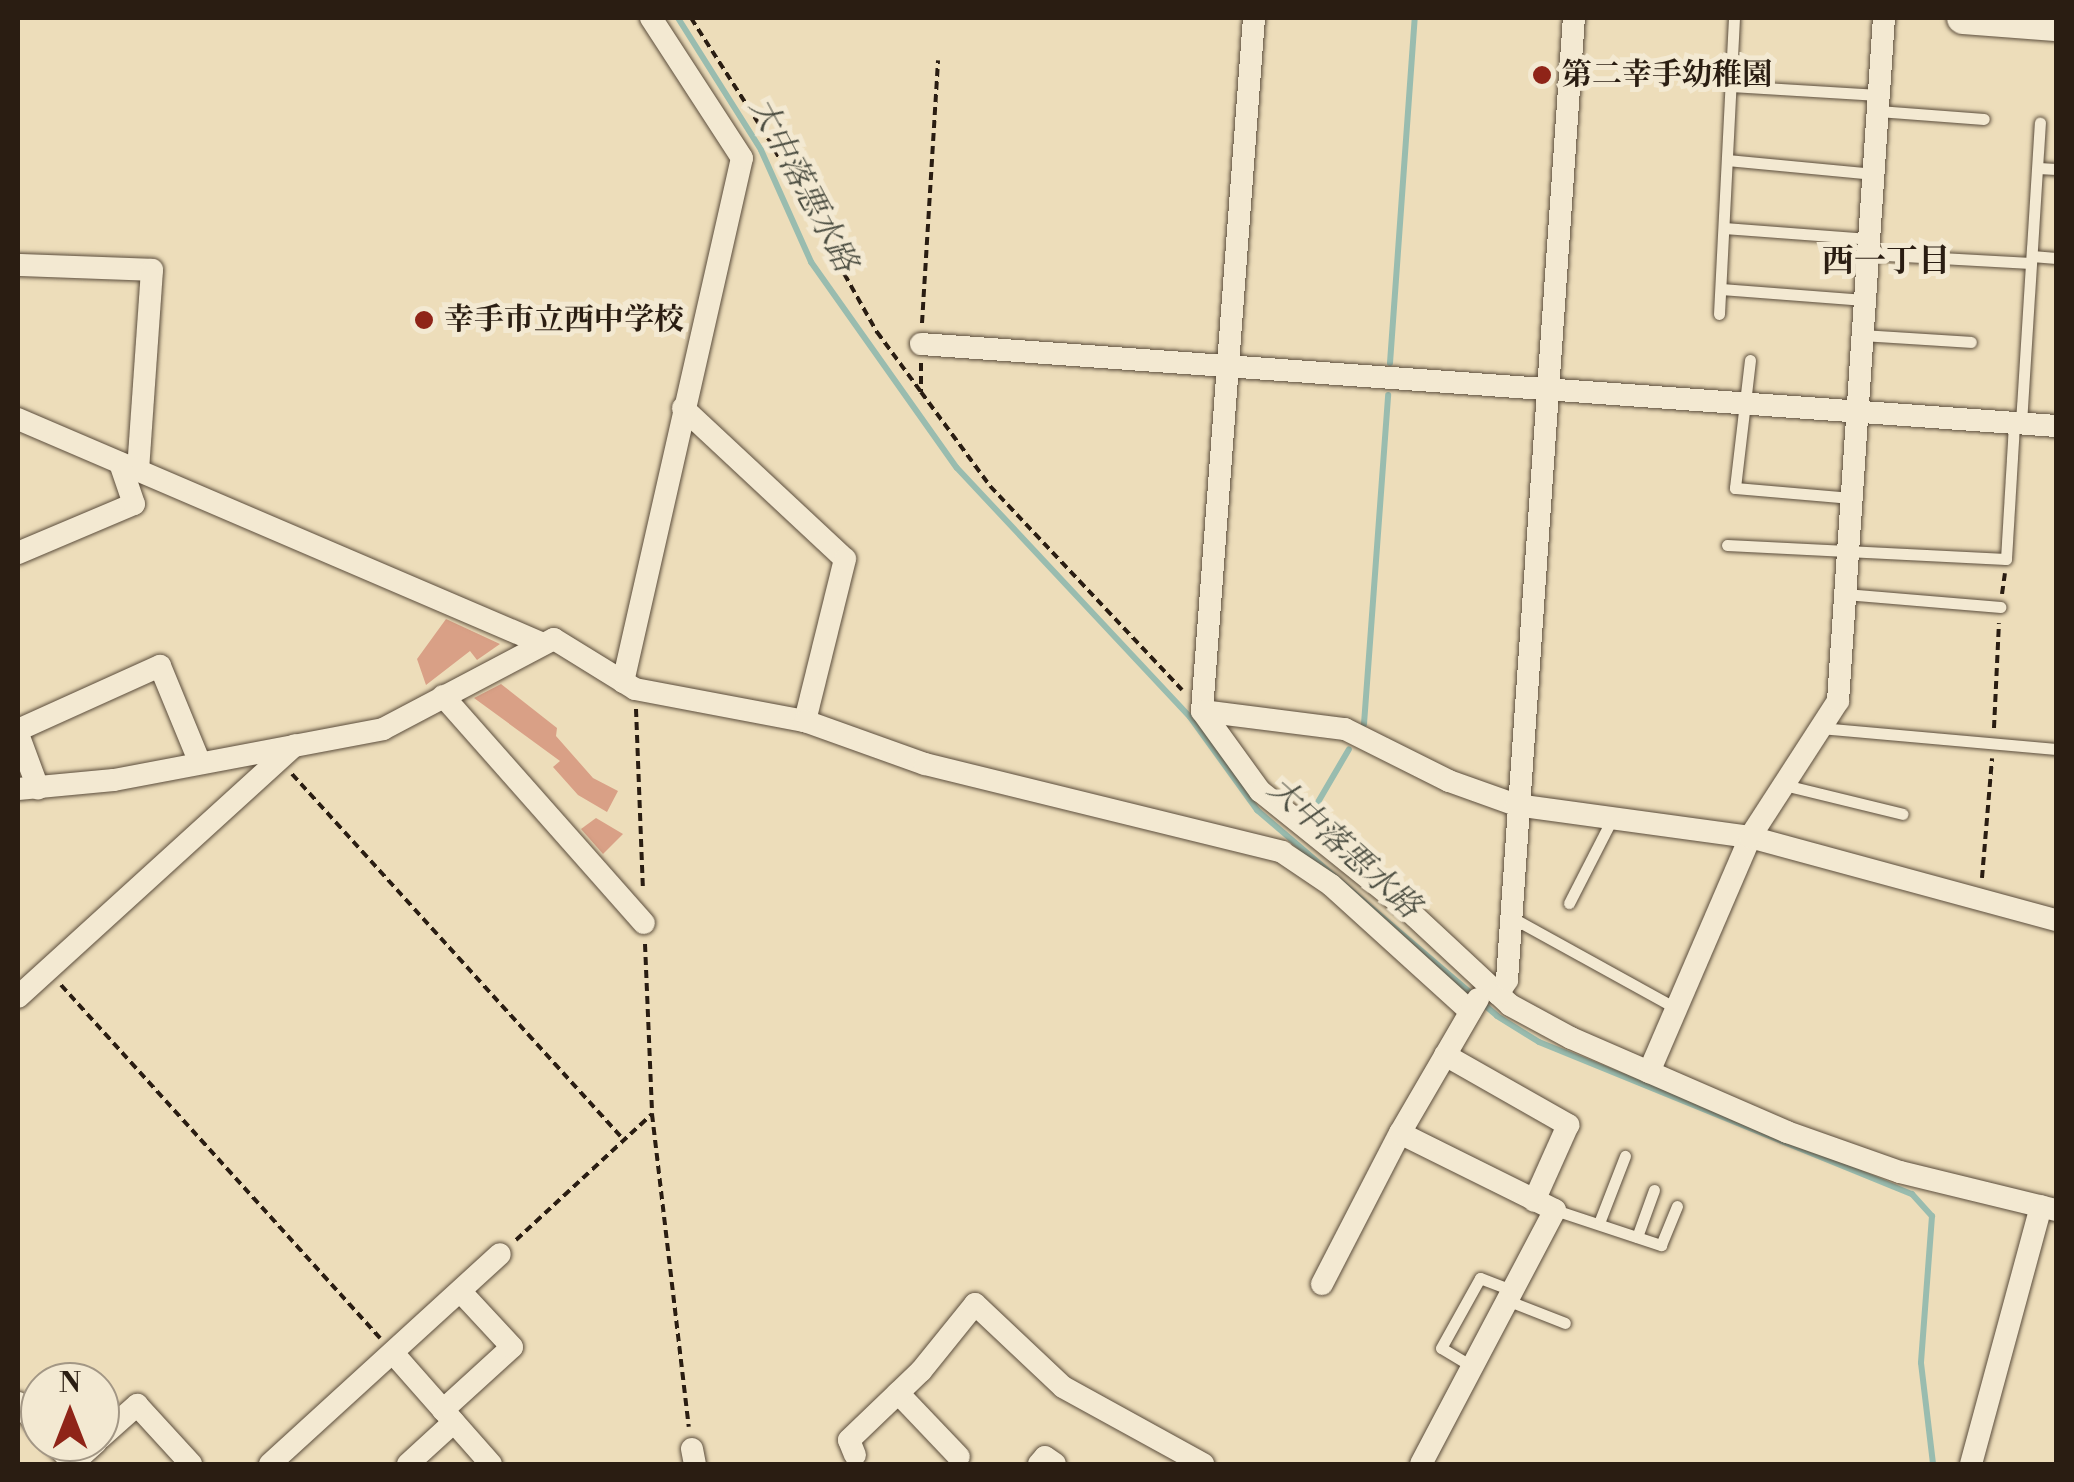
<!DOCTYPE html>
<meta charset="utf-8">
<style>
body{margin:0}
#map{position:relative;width:2074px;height:1482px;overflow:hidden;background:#edddba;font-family:"Libre Bodoni","Noto Serif JP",serif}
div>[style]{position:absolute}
.stream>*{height:6px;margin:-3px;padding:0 3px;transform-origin:3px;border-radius:3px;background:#99bcaf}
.building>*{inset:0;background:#d9a086}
.path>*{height:4px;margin-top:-2px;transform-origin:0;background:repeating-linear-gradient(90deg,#2a1d12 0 8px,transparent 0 13px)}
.roads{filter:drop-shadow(0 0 2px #5b4d3c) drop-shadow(0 0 2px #5b4d3c)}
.lane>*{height:11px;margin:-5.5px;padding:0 5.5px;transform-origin:5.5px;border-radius:5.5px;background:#f3e9d2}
.street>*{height:22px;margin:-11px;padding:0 11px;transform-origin:11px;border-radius:11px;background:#f3e9d2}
.secondary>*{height:32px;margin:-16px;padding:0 16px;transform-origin:16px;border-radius:16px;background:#f3e9d2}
.dots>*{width:28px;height:28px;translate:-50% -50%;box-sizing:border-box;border:5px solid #f3e9d2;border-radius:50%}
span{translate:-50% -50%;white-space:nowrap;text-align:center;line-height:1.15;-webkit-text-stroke:10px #f3e9d2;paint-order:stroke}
.poi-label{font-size:30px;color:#2a1d12;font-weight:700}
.left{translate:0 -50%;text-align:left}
.water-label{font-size:32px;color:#4b4d41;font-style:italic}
.neighbourhood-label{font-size:32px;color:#2a1d12;font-weight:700}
.frame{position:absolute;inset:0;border:20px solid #2a1d12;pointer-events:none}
.north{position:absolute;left:20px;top:1362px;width:100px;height:100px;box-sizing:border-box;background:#f3e9d2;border:2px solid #a39785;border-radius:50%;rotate:0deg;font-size:28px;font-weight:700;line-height:40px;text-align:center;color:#2a1d12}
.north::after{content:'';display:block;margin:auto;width:35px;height:45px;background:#8f2418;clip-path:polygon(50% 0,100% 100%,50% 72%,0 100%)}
</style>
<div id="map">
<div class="stream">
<div style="left:678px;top:18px;width:156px;rotate:57.8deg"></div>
<div style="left:761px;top:150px;width:123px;rotate:65.9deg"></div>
<div style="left:811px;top:262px;width:252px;rotate:54.7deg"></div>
<div style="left:957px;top:468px;width:341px;rotate:46.9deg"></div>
<div style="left:1190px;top:717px;width:115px;rotate:54.2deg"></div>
<div style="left:1257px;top:810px;width:316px;rotate:40.6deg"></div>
<div style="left:1497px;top:1016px;width:49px;rotate:31.8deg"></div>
<div style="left:1539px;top:1042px;width:403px;rotate:22.2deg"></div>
<div style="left:1912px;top:1194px;width:30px;rotate:48deg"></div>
<div style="left:1932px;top:1216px;width:147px;rotate:94.3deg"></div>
<div style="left:1921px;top:1363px;width:102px;rotate:83.2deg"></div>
<div style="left:1390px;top:363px;width:346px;rotate:-85.9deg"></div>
<div style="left:1364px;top:724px;width:330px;rotate:-85.8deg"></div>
<div style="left:1314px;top:809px;width:69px;rotate:-59.7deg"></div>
</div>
<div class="building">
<div style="clip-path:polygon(446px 619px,500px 644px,477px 660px,470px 651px,426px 685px,417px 659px)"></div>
<div style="clip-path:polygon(501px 684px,557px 728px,556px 736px,593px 778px,618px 791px,607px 812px,578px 795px,553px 767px,560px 761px,474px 698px)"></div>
<div style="clip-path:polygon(596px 818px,623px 834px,603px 854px,581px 829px)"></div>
</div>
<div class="path">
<div style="left:691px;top:18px;width:143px;rotate:57.3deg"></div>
<div style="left:768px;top:138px;width:223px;rotate:60.7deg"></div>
<div style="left:877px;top:332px;width:74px;rotate:53.7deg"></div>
<div style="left:922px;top:323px;width:263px;rotate:-86.5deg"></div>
<div style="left:921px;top:363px;width:29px;rotate:90deg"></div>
<div style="left:921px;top:392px;width:117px;rotate:53.7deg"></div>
<div style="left:990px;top:486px;width:280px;rotate:46.7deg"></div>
<div style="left:2002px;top:594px;width:21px;rotate:-82deg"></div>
<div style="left:636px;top:709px;width:181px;rotate:87.8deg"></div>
<div style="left:1994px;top:728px;width:105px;rotate:-87.3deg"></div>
<div style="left:292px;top:774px;width:494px;rotate:47.8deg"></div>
<div style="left:1982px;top:878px;width:120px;rotate:-85.2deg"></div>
<div style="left:645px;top:944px;width:170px;rotate:87.6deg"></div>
<div style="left:652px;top:1114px;width:315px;rotate:83.3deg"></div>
<div style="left:61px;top:985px;width:476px;rotate:47.9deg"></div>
<div style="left:516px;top:1240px;width:185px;rotate:-42.8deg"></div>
</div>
<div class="roads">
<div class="lane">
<div style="left:1731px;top:86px;width:148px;rotate:3.5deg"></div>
<div style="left:1878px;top:111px;width:106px;rotate:4.3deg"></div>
<div style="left:1727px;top:160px;width:148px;rotate:5.4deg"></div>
<div style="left:2038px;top:168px;width:18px;rotate:3deg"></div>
<div style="left:1724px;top:228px;width:145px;rotate:4.3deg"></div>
<div style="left:1868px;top:254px;width:163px;rotate:3.2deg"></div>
<div style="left:2032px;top:256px;width:24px;rotate:5deg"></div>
<div style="left:1721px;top:289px;width:144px;rotate:4.4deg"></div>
<div style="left:1719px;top:314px;width:296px;rotate:-87.1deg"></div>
<div style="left:1863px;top:335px;width:108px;rotate:3.7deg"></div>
<div style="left:1750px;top:360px;width:129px;rotate:96.7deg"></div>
<div style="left:1735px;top:488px;width:117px;rotate:4.9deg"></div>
<div style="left:2021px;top:423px;width:301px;rotate:-86.4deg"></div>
<div style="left:1727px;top:545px;width:279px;rotate:2.9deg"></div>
<div style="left:2006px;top:559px;width:136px;rotate:-86.6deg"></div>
<div style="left:1845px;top:594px;width:156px;rotate:4.8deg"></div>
<div style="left:1820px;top:728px;width:237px;rotate:5.1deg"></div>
<div style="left:1784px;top:785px;width:122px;rotate:13.7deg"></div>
<div style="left:1569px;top:903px;width:94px;rotate:-62.9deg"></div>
<div style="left:1509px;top:916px;width:191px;rotate:28.9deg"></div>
<div style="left:1555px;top:1210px;width:112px;rotate:18.3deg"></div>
<div style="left:1661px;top:1245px;width:42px;rotate:-67.7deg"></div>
<div style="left:1599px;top:1223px;width:72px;rotate:-68.8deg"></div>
<div style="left:1637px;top:1237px;width:50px;rotate:-70.1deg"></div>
<div style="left:1509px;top:1301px;width:60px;rotate:21.4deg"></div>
<div style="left:1473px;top:1367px;width:37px;rotate:-149deg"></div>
<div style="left:1441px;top:1348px;width:80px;rotate:-60.9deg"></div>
<div style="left:1480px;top:1278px;width:36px;rotate:21deg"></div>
</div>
<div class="street">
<div style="left:1254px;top:18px;width:695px;rotate:94.29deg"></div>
<div style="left:1202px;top:711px;width:144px;rotate:7.2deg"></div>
<div style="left:1345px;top:729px;width:116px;rotate:26.6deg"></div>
<div style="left:1449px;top:781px;width:71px;rotate:19.7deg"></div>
<div style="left:1516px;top:805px;width:236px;rotate:7.8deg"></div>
<div style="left:1750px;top:837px;width:317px;rotate:15.2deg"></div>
<div style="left:18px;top:265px;width:134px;rotate:2.1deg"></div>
<div style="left:152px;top:270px;width:200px;rotate:94deg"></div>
<div style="left:921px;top:344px;width:1138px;rotate:4.13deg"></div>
<div style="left:683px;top:408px;width:221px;rotate:43deg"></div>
<div style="left:845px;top:559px;width:167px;rotate:103.9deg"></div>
<div style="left:18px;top:419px;width:569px;rotate:23.19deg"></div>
<div style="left:18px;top:553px;width:126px;rotate:-22.9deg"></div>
<div style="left:134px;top:504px;width:43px;rotate:-108.9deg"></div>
<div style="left:623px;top:682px;width:537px;rotate:-77.21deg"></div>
<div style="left:742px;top:158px;width:167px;rotate:-123deg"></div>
<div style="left:443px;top:696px;width:303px;rotate:48.5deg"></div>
<div style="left:1202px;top:711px;width:99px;rotate:54.1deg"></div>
<div style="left:1260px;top:791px;width:191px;rotate:38.8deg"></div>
<div style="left:1409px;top:911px;width:138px;rotate:42.9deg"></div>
<div style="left:1510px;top:1005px;width:69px;rotate:28.4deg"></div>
<div style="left:1571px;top:1038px;width:236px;rotate:23.5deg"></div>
<div style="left:1787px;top:1132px;width:120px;rotate:19.5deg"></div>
<div style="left:1900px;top:1172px;width:161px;rotate:13.7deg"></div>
<div style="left:18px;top:730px;width:156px;rotate:-24.3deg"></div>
<div style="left:160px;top:666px;width:105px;rotate:67.6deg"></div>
<div style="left:18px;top:734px;width:58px;rotate:69.7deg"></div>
<div style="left:18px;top:789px;width:96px;rotate:-5.4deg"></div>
<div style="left:114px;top:780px;width:274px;rotate:-10.7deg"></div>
<div style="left:383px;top:729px;width:193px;rotate:-27.8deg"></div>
<div style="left:554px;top:639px;width:95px;rotate:31.7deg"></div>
<div style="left:635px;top:689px;width:173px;rotate:10.7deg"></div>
<div style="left:805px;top:721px;width:127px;rotate:19.7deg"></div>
<div style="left:925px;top:764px;width:368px;rotate:13.8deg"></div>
<div style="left:1282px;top:852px;width:59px;rotate:34deg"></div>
<div style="left:1331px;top:885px;width:188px;rotate:42.2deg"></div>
<div style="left:1498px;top:994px;width:17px;rotate:-57deg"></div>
<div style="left:1507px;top:980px;width:964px;rotate:-86.02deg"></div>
<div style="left:18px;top:997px;width:374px;rotate:-42.3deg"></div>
<div style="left:1445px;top:1055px;width:142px;rotate:29.6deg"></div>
<div style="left:1568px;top:1125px;width:83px;rotate:114.1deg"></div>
<div style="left:1649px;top:1072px;width:256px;rotate:-66.7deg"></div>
<div style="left:1750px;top:837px;width:162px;rotate:-57.1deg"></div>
<div style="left:1838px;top:701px;width:685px;rotate:-86.15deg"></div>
<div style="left:1322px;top:1284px;width:170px;rotate:-62.7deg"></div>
<div style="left:393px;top:1353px;width:148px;rotate:48.6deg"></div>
<div style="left:898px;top:1393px;width:88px;rotate:46.4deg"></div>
<div style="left:18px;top:1403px;width:33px;rotate:49deg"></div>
<div style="left:443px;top:1410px;width:93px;rotate:-42.4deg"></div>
<div style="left:512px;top:1347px;width:76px;rotate:-132.9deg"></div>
<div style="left:100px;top:1438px;width:50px;rotate:-41.7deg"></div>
<div style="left:137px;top:1405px;width:80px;rotate:47.5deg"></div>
<div style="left:53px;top:1442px;width:30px;rotate:46deg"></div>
<div style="left:692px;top:1449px;width:15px;rotate:79deg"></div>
<div style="left:855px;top:1455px;width:16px;rotate:-112deg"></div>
<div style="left:849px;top:1440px;width:100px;rotate:-43.8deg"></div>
<div style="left:921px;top:1371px;width:86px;rotate:-51.1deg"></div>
<div style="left:975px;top:1304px;width:121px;rotate:43.3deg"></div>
<div style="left:1063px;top:1387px;width:160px;rotate:28.8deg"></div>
<div style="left:73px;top:1463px;width:31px;rotate:-42deg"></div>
<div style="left:270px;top:1464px;width:311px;rotate:-42.4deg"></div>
<div style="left:408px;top:1464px;width:62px;rotate:-42.4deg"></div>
<div style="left:1039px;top:1464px;width:9px;rotate:-49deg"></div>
<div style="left:1045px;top:1457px;width:12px;rotate:35deg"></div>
<div style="left:1421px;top:1464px;width:287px;rotate:-62.2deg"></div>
<div style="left:1555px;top:1210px;width:173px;rotate:-153.6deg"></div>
<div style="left:1400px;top:1133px;width:155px;rotate:-59.8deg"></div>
<div style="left:1971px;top:1464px;width:267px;rotate:-74.8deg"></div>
</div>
<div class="secondary">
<div style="left:1963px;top:18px;width:93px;rotate:4.3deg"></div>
</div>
</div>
<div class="dots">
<div style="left:1542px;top:75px;background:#8f2418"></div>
<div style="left:424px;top:320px;background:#8f2418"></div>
</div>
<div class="poi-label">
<span class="left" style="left:1562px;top:75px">第二幸手幼稚園</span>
<span class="left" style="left:444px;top:320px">幸手市立西中学校</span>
</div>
<div class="water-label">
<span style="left:803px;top:185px;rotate:62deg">大中落悪水路</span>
<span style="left:1344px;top:848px;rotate:42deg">大中落悪水路</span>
</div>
<div class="neighbourhood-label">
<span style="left:1886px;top:261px">西一丁目</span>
</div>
<div class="frame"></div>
<div class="north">N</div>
</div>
